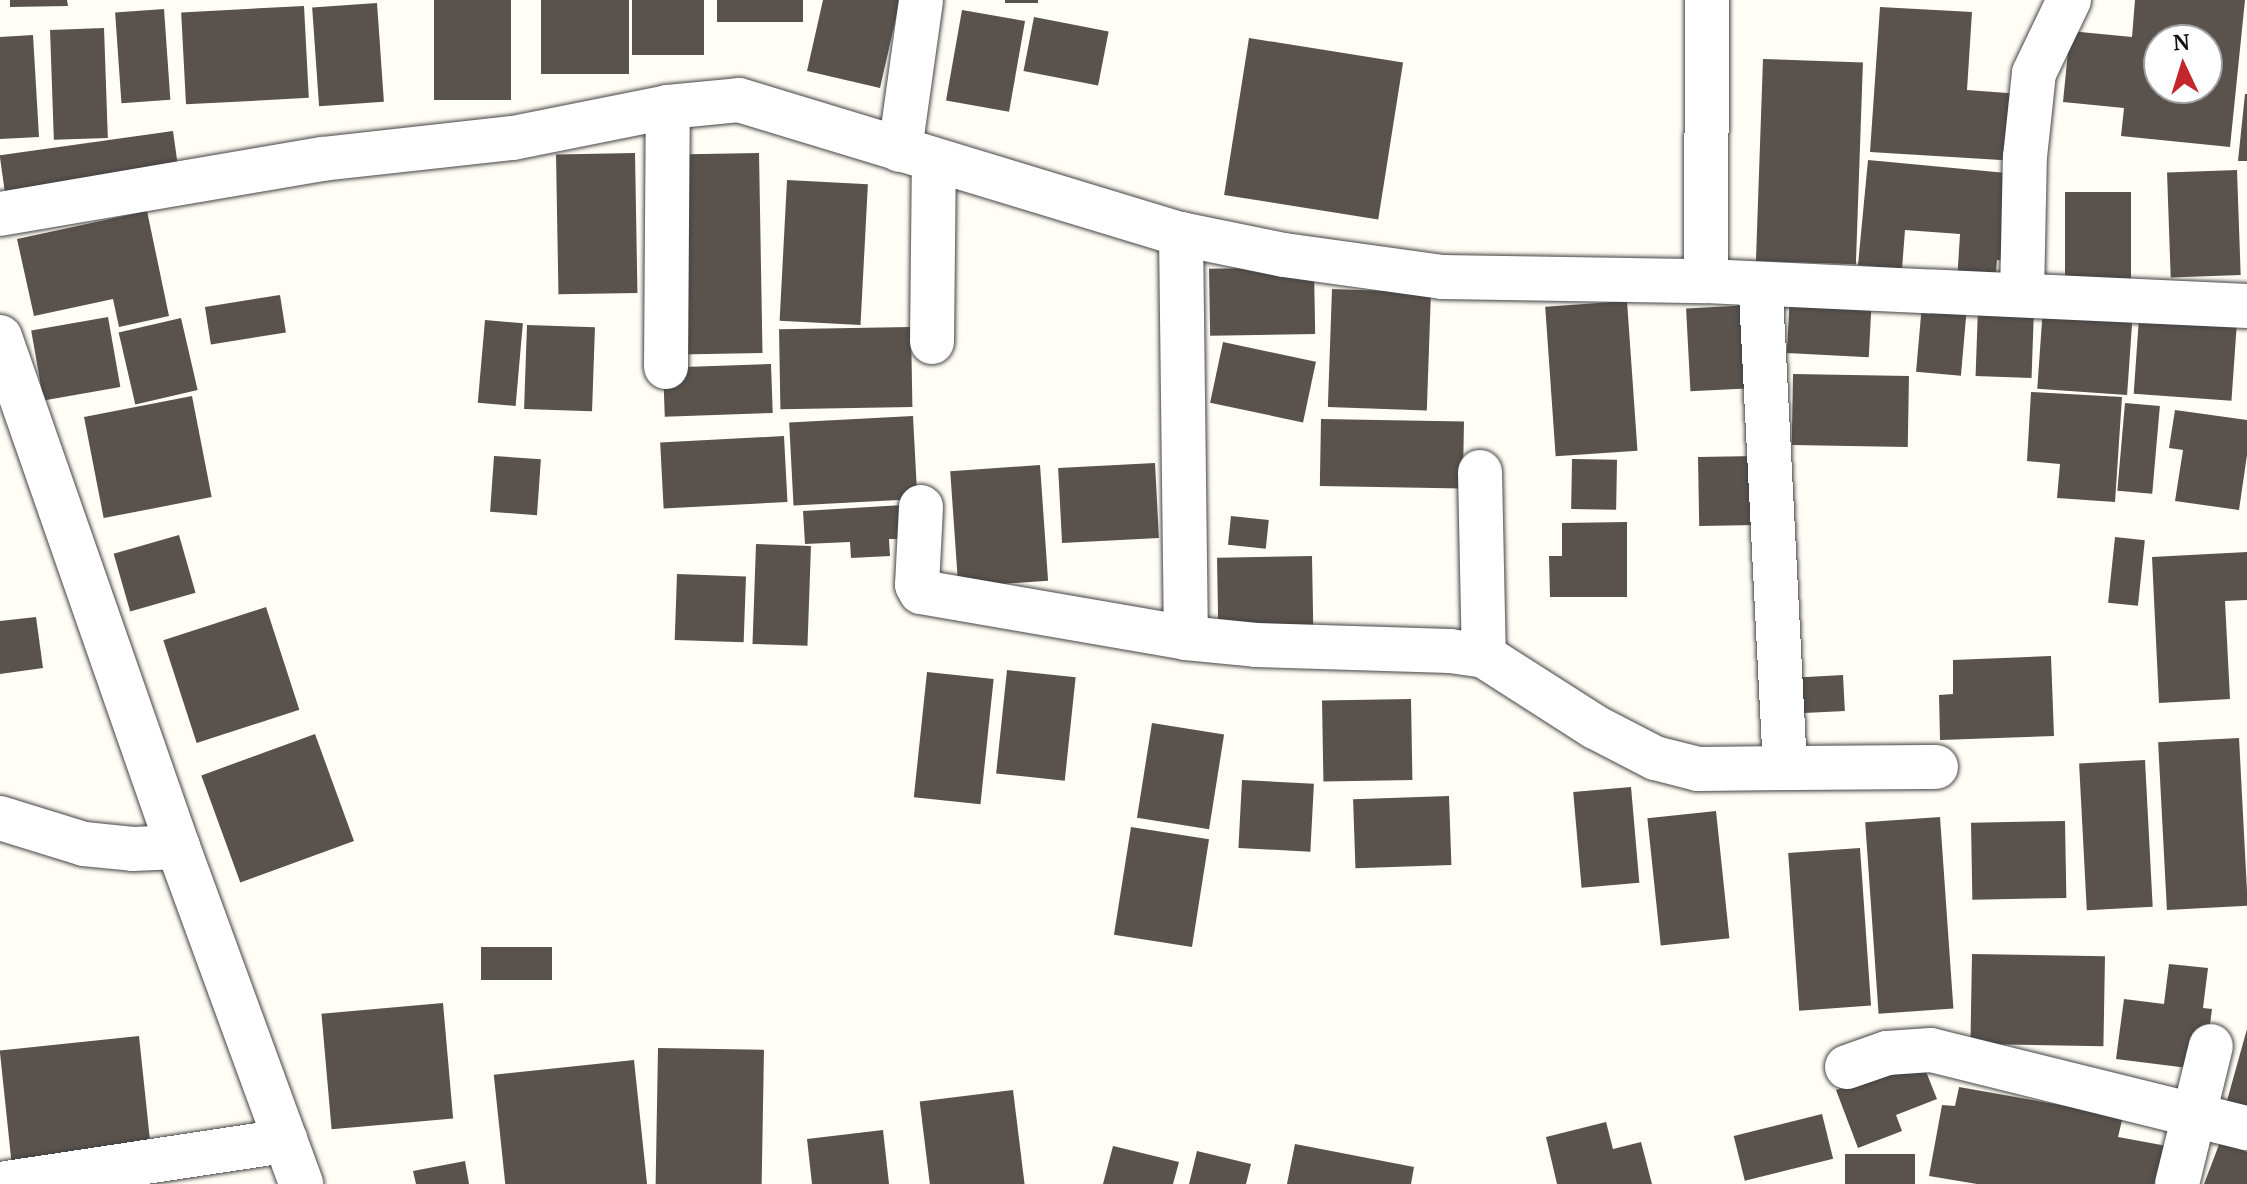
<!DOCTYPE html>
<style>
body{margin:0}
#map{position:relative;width:2247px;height:1184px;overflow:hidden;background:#fffdf5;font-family:"PT Serif",serif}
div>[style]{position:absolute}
.building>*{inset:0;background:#5a524d;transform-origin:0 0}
.roads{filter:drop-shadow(0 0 2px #444) drop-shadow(0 0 2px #444)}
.minor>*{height:44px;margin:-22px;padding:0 22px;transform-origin:22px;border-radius:22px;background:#fff}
.tertiary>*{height:44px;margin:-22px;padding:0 22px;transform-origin:22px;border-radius:22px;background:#fff}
span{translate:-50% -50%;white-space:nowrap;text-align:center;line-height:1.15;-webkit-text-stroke:8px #fff;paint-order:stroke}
.north{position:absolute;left:2143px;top:24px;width:80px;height:80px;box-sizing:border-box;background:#fff;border:2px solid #a0a0a0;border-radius:50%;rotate:356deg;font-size:22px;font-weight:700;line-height:32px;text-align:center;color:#111}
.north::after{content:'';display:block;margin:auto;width:28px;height:36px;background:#c4262e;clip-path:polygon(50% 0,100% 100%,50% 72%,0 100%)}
</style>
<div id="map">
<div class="building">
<div style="clip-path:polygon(10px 0,67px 0,68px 6px,10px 7px)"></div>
<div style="left:434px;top:0;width:77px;height:100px"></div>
<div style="left:541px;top:0;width:88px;height:74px"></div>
<div style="left:632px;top:0;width:72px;height:55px"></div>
<div style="left:717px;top:0;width:86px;height:22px"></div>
<div style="clip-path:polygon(823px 0,900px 0,880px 88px,807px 71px)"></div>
<div style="left:1005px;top:0;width:33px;height:3px"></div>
<div style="clip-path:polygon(evenodd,2135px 0,2245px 0,2230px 147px,2121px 136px,2124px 108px,2063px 102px,2070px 31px,2132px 37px,2135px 0,2159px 40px,2207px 40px,2207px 88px,2159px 88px,2159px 40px)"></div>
<div style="left:377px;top:3px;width:99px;height:65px;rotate:86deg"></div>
<div style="left:304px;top:6px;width:92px;height:123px;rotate:87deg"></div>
<div style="clip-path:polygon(1880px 7px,1972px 12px,1967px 90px,2021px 94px,2017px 161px,1870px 152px)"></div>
<div style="left:164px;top:9px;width:91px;height:49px;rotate:86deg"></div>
<div style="left:962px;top:10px;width:64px;height:92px;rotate:10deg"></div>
<div style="left:1034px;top:17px;width:76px;height:55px;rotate:11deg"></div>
<div style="left:104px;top:28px;width:110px;height:54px;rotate:88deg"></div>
<div style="clip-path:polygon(33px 35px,39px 137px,0 139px,0 37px)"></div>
<div style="left:1249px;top:38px;width:156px;height:159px;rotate:9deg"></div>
<div style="left:1763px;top:59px;width:100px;height:202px;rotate:2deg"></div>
<div style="clip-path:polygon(2245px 94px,2247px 94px,2247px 161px,2238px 161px)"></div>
<div style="left:173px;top:131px;width:51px;height:175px;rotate:82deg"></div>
<div style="left:635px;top:153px;width:140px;height:79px;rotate:89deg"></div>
<div style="left:759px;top:153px;width:200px;height:84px;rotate:89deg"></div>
<div style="clip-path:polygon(1868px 160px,2017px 174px,2008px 261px,1997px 260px,1995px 285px,1957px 282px,1960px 234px,1905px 230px,1902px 269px,1858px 265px)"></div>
<div style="left:2237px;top:170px;width:105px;height:70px;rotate:88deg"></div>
<div style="left:787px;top:180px;width:81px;height:141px;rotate:3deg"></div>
<div style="left:2065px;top:192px;width:66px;height:91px"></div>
<div style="clip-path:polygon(147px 211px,169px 316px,119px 327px,113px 299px,34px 316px,17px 239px)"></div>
<div style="left:1314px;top:267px;width:67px;height:105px;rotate:89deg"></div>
<div style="left:1332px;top:289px;width:99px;height:118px;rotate:2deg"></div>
<div style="left:1790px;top:293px;width:82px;height:60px;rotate:3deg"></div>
<div style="left:280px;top:295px;width:38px;height:76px;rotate:81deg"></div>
<div style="left:1627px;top:301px;width:150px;height:82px;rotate:86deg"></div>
<div style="left:1922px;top:304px;width:45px;height:68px;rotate:5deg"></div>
<div style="left:1752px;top:305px;width:83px;height:66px;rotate:87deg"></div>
<div style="left:1978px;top:307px;width:56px;height:69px;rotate:2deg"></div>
<div style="left:2043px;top:307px;width:90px;height:82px;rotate:4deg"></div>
<div style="left:108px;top:317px;width:71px;height:78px;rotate:80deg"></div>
<div style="left:181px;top:318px;width:74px;height:64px;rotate:77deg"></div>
<div style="left:2139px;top:318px;width:98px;height:76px;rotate:4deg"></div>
<div style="left:485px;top:320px;width:38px;height:83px;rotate:5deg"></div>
<div style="left:527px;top:325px;width:68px;height:84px;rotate:2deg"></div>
<div style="left:911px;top:327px;width:80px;height:132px;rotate:89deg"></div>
<div style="left:1223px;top:342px;width:95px;height:62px;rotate:12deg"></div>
<div style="left:771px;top:364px;width:49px;height:108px;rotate:88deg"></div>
<div style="left:1793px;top:374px;width:116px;height:71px;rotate:1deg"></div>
<div style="clip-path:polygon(2031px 392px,2122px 397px,2115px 502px,2057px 498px,2060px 464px,2027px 461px)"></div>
<div style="left:192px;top:396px;width:103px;height:110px;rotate:79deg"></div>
<div style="left:2125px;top:403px;width:35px;height:88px;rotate:5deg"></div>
<div style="clip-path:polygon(2175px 410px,2247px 420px,2247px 455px,2239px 510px,2175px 501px,2183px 450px,2169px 448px)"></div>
<div style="left:913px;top:416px;width:83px;height:124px;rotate:87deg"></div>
<div style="left:1321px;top:419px;width:143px;height:67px;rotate:1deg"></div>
<div style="left:784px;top:436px;width:66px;height:124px;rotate:87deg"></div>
<div style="left:494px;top:456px;width:47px;height:56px;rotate:4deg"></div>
<div style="left:1757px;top:456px;width:69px;height:59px;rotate:89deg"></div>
<div style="left:1572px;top:459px;width:45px;height:50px;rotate:1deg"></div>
<div style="left:1155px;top:463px;width:75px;height:97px;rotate:87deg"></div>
<div style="left:1040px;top:465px;width:116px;height:90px;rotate:86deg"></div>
<div style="clip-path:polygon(903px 505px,904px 539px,889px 539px,890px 556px,851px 558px,850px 542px,805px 544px,803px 511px)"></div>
<div style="left:1231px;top:516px;width:38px;height:29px;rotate:6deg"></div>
<div style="clip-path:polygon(1627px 522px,1627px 597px,1550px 597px,1549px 556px,1562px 556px,1562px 523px)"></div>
<div style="left:179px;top:535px;width:60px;height:68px;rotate:74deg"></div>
<div style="left:2115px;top:537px;width:30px;height:66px;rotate:6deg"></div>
<div style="left:756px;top:544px;width:55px;height:100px;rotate:2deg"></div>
<div style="clip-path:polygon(2247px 552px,2247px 600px,2225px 601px,2230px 699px,2159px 703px,2152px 557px)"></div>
<div style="left:1312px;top:556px;width:74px;height:95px;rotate:89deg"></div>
<div style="left:677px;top:574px;width:69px;height:66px;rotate:2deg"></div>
<div style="left:266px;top:607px;width:108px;height:108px;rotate:72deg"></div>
<div style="clip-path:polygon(36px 617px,43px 668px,0 674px,0 621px)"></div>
<div style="clip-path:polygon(2051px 656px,2054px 736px,1940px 740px,1939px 695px,1953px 694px,1953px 660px)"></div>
<div style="left:1007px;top:670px;width:69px;height:104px;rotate:6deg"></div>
<div style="left:927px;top:672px;width:67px;height:126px;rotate:6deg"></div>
<div style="left:1843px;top:675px;width:36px;height:46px;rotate:87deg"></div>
<div style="left:1411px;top:699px;width:81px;height:89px;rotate:89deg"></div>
<div style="left:1152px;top:723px;width:73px;height:96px;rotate:9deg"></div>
<div style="left:315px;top:734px;width:114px;height:121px;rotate:70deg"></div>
<div style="left:2239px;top:738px;width:168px;height:81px;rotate:87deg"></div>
<div style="left:2145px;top:760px;width:147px;height:66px;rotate:87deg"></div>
<div style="left:1242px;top:780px;width:72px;height:68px;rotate:3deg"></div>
<div style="left:1631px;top:787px;width:96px;height:58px;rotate:85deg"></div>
<div style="left:1449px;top:796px;width:69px;height:96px;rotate:88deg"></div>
<div style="left:1716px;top:811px;width:128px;height:69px;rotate:84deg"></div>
<div style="left:1940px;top:817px;width:192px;height:75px;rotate:86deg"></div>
<div style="left:2065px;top:821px;width:77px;height:94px;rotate:89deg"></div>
<div style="left:1131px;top:827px;width:79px;height:109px;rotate:9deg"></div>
<div style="left:1860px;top:848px;width:158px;height:72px;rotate:86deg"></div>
<div style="left:552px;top:947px;width:33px;height:71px;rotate:90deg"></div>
<div style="left:1972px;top:954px;width:133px;height:90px;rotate:1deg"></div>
<div style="clip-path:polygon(2169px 964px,2208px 968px,2203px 1008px,2212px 1009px,2204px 1070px,2116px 1059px,2124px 999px,2164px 1004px)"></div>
<div style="left:443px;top:1003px;width:116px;height:122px;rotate:85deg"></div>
<div style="clip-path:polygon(2247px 1029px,2247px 1121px,2223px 1115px)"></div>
<div style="left:139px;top:1036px;width:121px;height:140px;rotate:84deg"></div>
<div style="left:658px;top:1048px;width:106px;height:136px;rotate:1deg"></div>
<div style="clip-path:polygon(1921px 1059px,1937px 1099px,1896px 1115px,1902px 1131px,1858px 1148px,1836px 1090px)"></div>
<div style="left:634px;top:1060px;width:125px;height:141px;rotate:84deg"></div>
<div style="clip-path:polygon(1959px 1087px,2123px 1116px,2118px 1137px,2167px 1146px,2160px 1184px,1977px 1184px,1929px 1176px,1942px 1105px,1955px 1106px)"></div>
<div style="left:1013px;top:1090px;width:95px;height:94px;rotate:83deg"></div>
<div style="left:1822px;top:1114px;width:46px;height:91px;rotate:76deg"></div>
<div style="clip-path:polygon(1606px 1122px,1613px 1149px,1641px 1142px,1652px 1184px,1557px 1184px,1546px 1137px)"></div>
<div style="clip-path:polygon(883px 1130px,889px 1184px,812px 1184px,807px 1139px)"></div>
<div style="clip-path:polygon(2220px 1142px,2247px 1152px,2247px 1184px,2204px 1184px)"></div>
<div style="clip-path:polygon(1295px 1144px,1414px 1167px,1411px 1184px,1287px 1184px)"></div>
<div style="clip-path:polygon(1113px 1146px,1179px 1162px,1173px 1184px,1103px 1184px)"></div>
<div style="clip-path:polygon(1197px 1151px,1251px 1164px,1246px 1184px,1189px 1184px)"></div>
<div style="left:1915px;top:1154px;width:30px;height:70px;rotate:90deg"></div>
<div style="clip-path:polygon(465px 1161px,469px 1184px,416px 1184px,413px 1171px)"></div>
</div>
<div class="roads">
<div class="minor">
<div style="left:900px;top:150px;width:151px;rotate:-82deg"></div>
<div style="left:0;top:214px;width:327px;rotate:-9.7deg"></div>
<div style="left:322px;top:159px;width:192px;rotate:-6.3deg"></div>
<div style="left:513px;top:138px;width:158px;rotate:-11.3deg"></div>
<div style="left:668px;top:107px;width:71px;rotate:-5.6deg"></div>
<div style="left:739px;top:100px;width:462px;rotate:16.9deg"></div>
<div style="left:1181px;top:234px;width:105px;rotate:11.5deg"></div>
<div style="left:1284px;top:255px;width:160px;rotate:7.9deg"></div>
<div style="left:1442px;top:277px;width:264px;rotate:0.9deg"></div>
<div style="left:1706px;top:281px;width:542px;rotate:2.65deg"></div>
<div style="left:1181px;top:234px;width:404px;rotate:89.3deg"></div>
<div style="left:1186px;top:638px;width:70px;rotate:5.7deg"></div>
<div style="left:1256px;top:645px;width:194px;rotate:1.8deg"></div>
<div style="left:1450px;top:651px;width:34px;rotate:8deg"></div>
<div style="left:1484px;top:656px;width:132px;rotate:32.6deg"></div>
<div style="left:1595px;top:727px;width:68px;rotate:27.3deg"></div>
<div style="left:1655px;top:758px;width:44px;rotate:14.3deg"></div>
<div style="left:1698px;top:769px;width:87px;rotate:-0.7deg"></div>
<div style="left:1785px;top:768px;width:483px;rotate:-92.9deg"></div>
<div style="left:1706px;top:281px;width:281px;rotate:-89.8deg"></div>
<div style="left:2022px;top:295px;width:138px;rotate:-88.8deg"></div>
<div style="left:2025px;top:157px;width:84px;rotate:-83.9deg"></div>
<div style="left:2034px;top:73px;width:81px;rotate:-64.4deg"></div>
<div style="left:932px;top:342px;width:182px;rotate:-89.4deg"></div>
<div style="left:666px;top:367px;width:260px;rotate:-89.6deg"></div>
<div style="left:1480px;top:472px;width:184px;rotate:88.8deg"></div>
<div style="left:921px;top:507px;width:78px;rotate:92.9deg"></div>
<div style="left:917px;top:585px;width:8px;rotate:60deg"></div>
<div style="left:921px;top:592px;width:269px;rotate:9.8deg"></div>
<div style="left:1785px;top:768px;width:151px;rotate:-0.4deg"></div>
<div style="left:0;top:818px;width:88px;rotate:17.2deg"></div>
<div style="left:84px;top:844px;width:49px;rotate:5.8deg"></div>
<div style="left:133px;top:849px;width:45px;rotate:-2.5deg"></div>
<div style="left:1847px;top:1067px;width:42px;rotate:-19.3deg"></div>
<div style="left:1887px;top:1053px;width:44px;rotate:-3.9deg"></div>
<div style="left:1931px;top:1050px;width:325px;rotate:13.9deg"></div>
<div style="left:0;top:1184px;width:289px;rotate:-8.6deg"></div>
<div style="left:2177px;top:1184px;width:142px;rotate:-76.2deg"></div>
</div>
<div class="tertiary">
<div style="left:0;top:337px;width:540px;rotate:70.76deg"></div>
<div style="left:178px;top:847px;width:359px;rotate:69.9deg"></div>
</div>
</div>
<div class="north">N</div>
</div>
